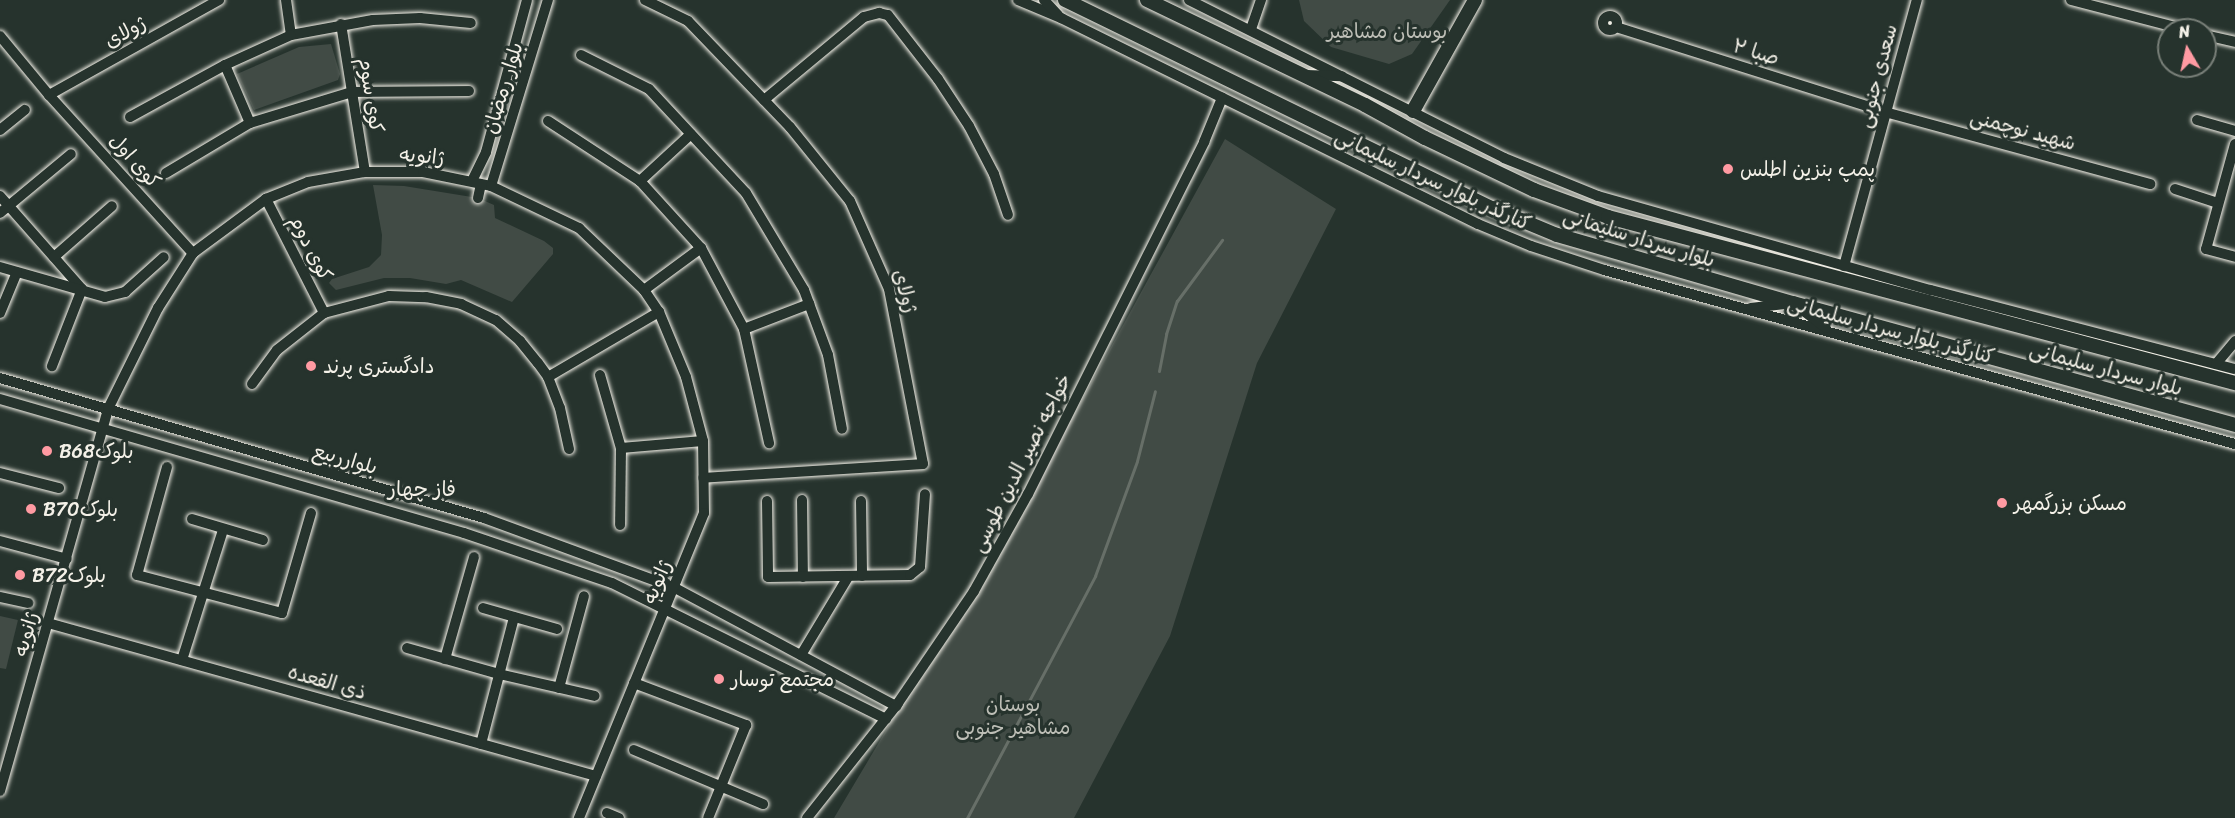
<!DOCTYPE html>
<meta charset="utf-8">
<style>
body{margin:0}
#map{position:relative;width:2235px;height:818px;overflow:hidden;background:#26332d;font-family:Sriracha,"Playpen Sans Arabic",sans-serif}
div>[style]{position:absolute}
.green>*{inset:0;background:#414b45}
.stream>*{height:3px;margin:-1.5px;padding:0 1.5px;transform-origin:1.5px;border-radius:1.5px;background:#676f68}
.roads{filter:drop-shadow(0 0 2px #f4f1e8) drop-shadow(0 0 2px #f4f1e8)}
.minor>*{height:10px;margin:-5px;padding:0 5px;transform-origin:5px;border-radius:5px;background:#26332d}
.minor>.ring{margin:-5px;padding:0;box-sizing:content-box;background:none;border:10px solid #26332d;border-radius:50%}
.major>*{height:14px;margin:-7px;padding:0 7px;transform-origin:7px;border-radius:7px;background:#26332d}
.dots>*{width:16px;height:16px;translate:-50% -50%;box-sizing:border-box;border:3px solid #26332d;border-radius:50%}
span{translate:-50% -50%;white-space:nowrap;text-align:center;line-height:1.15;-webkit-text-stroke:6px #26332d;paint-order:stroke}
.park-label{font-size:20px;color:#bebfb7}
.street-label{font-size:20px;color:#f4f1e8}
.poi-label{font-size:20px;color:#f4f1e8}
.left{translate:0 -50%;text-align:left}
.neighbourhood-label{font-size:21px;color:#f4f1e8}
.north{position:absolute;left:2157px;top:18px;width:60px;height:60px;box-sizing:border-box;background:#26332d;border:2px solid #787f78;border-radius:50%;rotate:351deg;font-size:16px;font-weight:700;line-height:24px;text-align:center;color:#f4f1e8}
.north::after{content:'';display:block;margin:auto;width:21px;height:27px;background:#ff9aa2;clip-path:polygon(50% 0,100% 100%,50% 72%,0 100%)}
</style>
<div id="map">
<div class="green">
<div style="clip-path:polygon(1299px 0,1450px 0,1412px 54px,1389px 64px,1331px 47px,1304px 21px)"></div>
<div style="clip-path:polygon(331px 44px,340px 74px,338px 80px,254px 110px,237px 74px,299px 47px)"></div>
<div style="clip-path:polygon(1225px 139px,1336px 209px,1257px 363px,1170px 636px,1074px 818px,834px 818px,1076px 411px)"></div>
<div style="clip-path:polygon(373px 185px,404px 186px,478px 198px,494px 205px,495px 218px,544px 241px,553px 248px,553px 254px,512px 302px,461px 280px,446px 284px,410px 278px,384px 278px,336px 290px,329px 283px,332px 279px,369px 267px,381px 255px,382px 235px)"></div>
<div style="clip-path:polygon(0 616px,18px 620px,6px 669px,0 668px)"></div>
</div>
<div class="stream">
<div style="left:1159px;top:371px;width:38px;rotate:-79deg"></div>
<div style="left:1166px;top:334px;width:35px;rotate:-72deg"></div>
<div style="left:1177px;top:301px;width:76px;rotate:-53.6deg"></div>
<div style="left:967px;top:818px;width:274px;rotate:-62.1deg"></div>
<div style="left:1095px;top:576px;width:122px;rotate:-69.9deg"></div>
<div style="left:1137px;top:461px;width:72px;rotate:-75.6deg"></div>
</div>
<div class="roads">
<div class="minor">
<div style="left:286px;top:0;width:35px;rotate:82deg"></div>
<div style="left:291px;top:35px;width:83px;rotate:-10.4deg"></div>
<div style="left:373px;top:20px;width:47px;rotate:-2.4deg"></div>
<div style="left:420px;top:18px;width:51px;rotate:5.6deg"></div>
<div style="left:645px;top:0;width:48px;rotate:26deg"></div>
<div style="left:688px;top:21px;width:147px;rotate:46.1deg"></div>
<div style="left:790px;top:127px;width:95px;rotate:51deg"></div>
<div style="left:850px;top:201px;width:96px;rotate:66.1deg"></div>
<div style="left:889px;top:289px;width:178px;rotate:79deg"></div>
<div style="left:923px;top:464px;width:220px;rotate:176.4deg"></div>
<div style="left:1018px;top:0;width:47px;rotate:22.7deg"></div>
<div style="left:1061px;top:18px;width:465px;rotate:26.3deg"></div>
<div style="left:1478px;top:224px;width:57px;rotate:22.5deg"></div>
<div style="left:1531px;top:246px;width:77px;rotate:18.2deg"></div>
<div style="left:1604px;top:270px;width:655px;rotate:15.42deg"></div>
<div style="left:1044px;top:0;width:21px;rotate:47deg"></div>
<div style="left:1189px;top:0;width:352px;rotate:26.6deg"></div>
<div style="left:1504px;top:158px;width:101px;rotate:22deg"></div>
<div style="left:1598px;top:196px;width:346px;rotate:15.8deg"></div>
<div style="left:1931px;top:290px;width:314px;rotate:14.6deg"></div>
<div style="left:2071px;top:0;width:120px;rotate:14.5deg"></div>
<div class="ring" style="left:1603px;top:16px;width:4px;height:4px"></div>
<div style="left:341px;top:24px;width:150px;rotate:80.8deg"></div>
<div style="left:1616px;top:27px;width:282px;rotate:17.5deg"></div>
<div style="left:1885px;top:112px;width:275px;rotate:15.2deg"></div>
<div style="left:1251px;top:29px;width:31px;rotate:-71deg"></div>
<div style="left:2205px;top:35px;width:31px;rotate:13deg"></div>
<div style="left:0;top:36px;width:77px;rotate:50.3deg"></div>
<div style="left:49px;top:95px;width:214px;rotate:47.7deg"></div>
<div style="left:581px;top:55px;width:76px;rotate:26.6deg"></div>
<div style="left:649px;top:89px;width:142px;rotate:47deg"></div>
<div style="left:746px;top:193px;width:113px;rotate:59.1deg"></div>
<div style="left:804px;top:290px;width:69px;rotate:69.7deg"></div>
<div style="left:828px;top:355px;width:75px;rotate:79.3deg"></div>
<div style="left:225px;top:65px;width:63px;rotate:66.7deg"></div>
<div style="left:1306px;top:75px;width:36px;rotate:2deg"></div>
<div style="left:49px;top:95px;width:195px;rotate:-29.2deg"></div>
<div style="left:764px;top:100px;width:130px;rotate:-39.7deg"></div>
<div style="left:864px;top:17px;width:16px;rotate:-15deg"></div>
<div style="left:879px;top:13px;width:9px;rotate:13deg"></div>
<div style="left:888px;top:15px;width:81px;rotate:52deg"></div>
<div style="left:938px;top:79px;width:56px;rotate:56.6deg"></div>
<div style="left:969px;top:126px;width:54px;rotate:62.5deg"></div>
<div style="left:994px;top:174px;width:43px;rotate:71.1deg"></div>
<div style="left:130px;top:117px;width:108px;rotate:-28.7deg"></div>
<div style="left:225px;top:65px;width:72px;rotate:-24.4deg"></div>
<div style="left:2197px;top:120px;width:40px;rotate:16deg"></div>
<div style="left:548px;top:121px;width:110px;rotate:33.1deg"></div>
<div style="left:640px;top:181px;width:91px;rotate:47.7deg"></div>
<div style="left:701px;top:248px;width:92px;rotate:62deg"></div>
<div style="left:744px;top:329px;width:117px;rotate:77.6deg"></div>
<div style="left:0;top:130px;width:32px;rotate:-39deg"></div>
<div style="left:2235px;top:144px;width:109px;rotate:105.4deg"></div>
<div style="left:2206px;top:249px;width:30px;rotate:15deg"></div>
<div style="left:166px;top:173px;width:98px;rotate:-30.8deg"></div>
<div style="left:250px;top:123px;width:107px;rotate:-16.9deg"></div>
<div style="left:352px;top:92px;width:117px;rotate:-0.5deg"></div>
<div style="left:472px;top:181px;width:32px;rotate:-64deg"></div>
<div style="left:486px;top:152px;width:157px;rotate:-74.9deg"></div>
<div style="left:640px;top:181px;width:69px;rotate:-42.7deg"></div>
<div style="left:491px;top:186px;width:195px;rotate:-73deg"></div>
<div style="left:2175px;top:189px;width:45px;rotate:18deg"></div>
<div style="left:0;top:196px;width:124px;rotate:48.6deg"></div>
<div style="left:82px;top:289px;width:83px;rotate:111.3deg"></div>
<div style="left:478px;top:198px;width:14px;rotate:-78deg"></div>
<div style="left:266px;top:199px;width:128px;rotate:63deg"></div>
<div style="left:0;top:213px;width:92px;rotate:-39.7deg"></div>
<div style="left:54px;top:257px;width:77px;rotate:-41.3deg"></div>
<div style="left:1844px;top:266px;width:276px;rotate:-74.7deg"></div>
<div style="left:0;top:267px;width:109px;rotate:15.9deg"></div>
<div style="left:105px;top:297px;width:21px;rotate:-14deg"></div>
<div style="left:125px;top:292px;width:52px;rotate:-41.9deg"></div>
<div style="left:644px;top:290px;width:71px;rotate:-36.4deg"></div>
<div style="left:1751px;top:308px;width:42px;rotate:-6.8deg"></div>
<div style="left:1793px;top:303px;width:41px;rotate:37.1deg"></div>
<div style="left:0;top:313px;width:44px;rotate:-67.5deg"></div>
<div style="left:744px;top:329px;width:70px;rotate:-21deg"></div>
<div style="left:2216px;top:364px;width:30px;rotate:-50deg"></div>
<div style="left:600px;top:375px;width:76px;rotate:74deg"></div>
<div style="left:621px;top:448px;width:77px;rotate:90.7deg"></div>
<div style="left:548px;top:377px;width:129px;rotate:-30.4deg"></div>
<div style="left:0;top:378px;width:504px;rotate:16.13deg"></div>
<div style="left:484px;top:518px;width:203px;rotate:20.1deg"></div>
<div style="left:675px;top:588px;width:251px;rotate:28.1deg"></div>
<div style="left:252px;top:384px;width:42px;rotate:-53.7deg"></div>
<div style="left:277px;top:350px;width:60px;rotate:-38.2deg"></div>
<div style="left:324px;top:313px;width:67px;rotate:-14.7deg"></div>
<div style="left:389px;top:296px;width:37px;rotate:2deg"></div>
<div style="left:426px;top:297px;width:36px;rotate:11deg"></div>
<div style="left:461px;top:304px;width:38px;rotate:25deg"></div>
<div style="left:496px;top:320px;width:32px;rotate:41deg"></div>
<div style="left:520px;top:341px;width:28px;rotate:51deg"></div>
<div style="left:538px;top:363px;width:17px;rotate:54deg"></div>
<div style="left:548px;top:377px;width:33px;rotate:69deg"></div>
<div style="left:560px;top:408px;width:42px;rotate:77.6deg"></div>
<div style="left:0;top:399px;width:483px;rotate:16.1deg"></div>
<div style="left:464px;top:533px;width:156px;rotate:18.7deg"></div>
<div style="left:612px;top:583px;width:306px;rotate:26.4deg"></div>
<div style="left:621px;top:448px;width:82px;rotate:-4.9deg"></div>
<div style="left:167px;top:467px;width:112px;rotate:105.5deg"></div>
<div style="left:137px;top:575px;width:150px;rotate:14.7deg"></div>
<div style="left:282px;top:613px;width:104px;rotate:-73.8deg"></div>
<div style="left:0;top:473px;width:61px;rotate:14.3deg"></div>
<div style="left:802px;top:500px;width:77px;rotate:89.3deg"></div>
<div style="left:767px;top:501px;width:76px;rotate:89.2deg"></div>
<div style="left:768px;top:577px;width:142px;rotate:-0.8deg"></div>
<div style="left:910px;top:575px;width:13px;rotate:-39deg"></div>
<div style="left:920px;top:567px;width:73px;rotate:-86.1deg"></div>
<div style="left:861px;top:501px;width:75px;rotate:89.2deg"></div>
<div style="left:192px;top:519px;width:74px;rotate:16.5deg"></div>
<div style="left:0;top:541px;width:69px;rotate:15deg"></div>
<div style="left:0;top:597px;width:29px;rotate:12deg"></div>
<div style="left:483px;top:608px;width:77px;rotate:15.8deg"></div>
<div style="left:48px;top:623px;width:569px;rotate:15.6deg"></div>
<div style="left:407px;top:648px;width:96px;rotate:15.8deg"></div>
<div style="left:499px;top:674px;width:98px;rotate:12.9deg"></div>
<div style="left:801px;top:655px;width:91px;rotate:-58.9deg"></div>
<div style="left:445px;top:659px;width:106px;rotate:-74.1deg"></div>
<div style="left:182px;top:660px;width:136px;rotate:-72.5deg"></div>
<div style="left:634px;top:683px;width:120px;rotate:20.6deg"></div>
<div style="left:746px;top:725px;width:100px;rotate:112.2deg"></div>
<div style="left:559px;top:688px;width:95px;rotate:-74.8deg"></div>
<div style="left:481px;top:744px;width:131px;rotate:-75.4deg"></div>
<div style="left:634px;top:750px;width:140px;rotate:22.7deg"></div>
<div style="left:0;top:791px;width:397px;rotate:-74.2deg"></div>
<div style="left:108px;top:409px;width:113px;rotate:-63.7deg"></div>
<div style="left:158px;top:308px;width:65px;rotate:-57.5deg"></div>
<div style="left:193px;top:253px;width:91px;rotate:-36.5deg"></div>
<div style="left:266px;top:199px;width:45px;rotate:-22deg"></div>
<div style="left:308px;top:182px;width:58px;rotate:-10deg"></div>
<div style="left:365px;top:172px;width:58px"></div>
<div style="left:423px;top:172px;width:69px;rotate:11.6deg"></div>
<div style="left:491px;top:186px;width:98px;rotate:25.5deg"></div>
<div style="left:579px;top:228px;width:90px;rotate:43.6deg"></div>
<div style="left:644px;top:290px;width:27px;rotate:56deg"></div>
<div style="left:659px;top:312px;width:70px;rotate:67.4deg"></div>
<div style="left:686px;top:377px;width:66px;rotate:75.1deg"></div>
<div style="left:703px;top:441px;width:72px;rotate:89.2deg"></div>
<div style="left:704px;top:513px;width:330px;rotate:112.3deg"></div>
<div style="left:607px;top:813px;width:13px;rotate:23deg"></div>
<div style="left:807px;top:818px;width:147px;rotate:-51.6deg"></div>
<div style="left:898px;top:703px;width:135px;rotate:-55.8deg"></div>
<div style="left:974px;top:591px;width:111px;rotate:-60.9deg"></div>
<div style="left:1028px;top:494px;width:394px;rotate:-63.4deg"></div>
<div style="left:1204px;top:142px;width:48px;rotate:-67.8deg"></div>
</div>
<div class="major">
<div style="left:1065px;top:0;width:475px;rotate:26deg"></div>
<div style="left:1492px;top:208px;width:70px;rotate:22.6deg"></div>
<div style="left:1557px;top:235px;width:246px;rotate:16.1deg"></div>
<div style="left:1793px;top:303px;width:459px;rotate:15.4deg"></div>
<div style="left:1147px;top:0;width:242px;rotate:25.7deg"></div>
<div style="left:1365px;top:105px;width:68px;rotate:28.8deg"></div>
<div style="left:1425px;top:138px;width:121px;rotate:25.5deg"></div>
<div style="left:1534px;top:190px;width:79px;rotate:20deg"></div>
<div style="left:1608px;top:217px;width:649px;rotate:14.83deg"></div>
<div style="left:1413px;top:111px;width:127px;rotate:-60.8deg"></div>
</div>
</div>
<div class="dots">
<div style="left:1728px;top:169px;background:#ff9aa2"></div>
<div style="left:311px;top:366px;background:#ff9aa2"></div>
<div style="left:47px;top:451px;background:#ff9aa2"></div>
<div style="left:2002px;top:503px;background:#ff9aa2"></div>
<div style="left:31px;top:509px;background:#ff9aa2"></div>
<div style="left:20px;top:575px;background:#ff9aa2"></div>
<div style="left:719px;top:679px;background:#ff9aa2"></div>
</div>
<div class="park-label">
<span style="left:1387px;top:31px">بوستان مشاهیر</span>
<span style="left:1013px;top:716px">بوستان<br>مشاهیر جنوبی</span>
</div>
<div class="street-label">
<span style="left:125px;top:32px;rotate:-29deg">ژولای</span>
<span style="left:1756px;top:52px;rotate:17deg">صبا ۲</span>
<span style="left:1877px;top:76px;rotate:-75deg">سعدی جنوبی</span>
<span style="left:503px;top:88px;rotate:-73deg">بلوار رمضان</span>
<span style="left:371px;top:95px;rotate:81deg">کوی سوم</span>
<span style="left:2023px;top:130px;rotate:15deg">شهید نوچمنی</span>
<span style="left:422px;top:156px;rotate:5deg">ژانویه</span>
<span style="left:135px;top:161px;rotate:48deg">کوی اول</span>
<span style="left:1433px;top:180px;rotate:25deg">کنارگذر بلوار سردار سلیمانی</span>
<span style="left:1639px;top:238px;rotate:17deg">بلوار سردار سلیمانی</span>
<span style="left:311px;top:248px;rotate:63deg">کوی دوم</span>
<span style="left:905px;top:291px;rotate:74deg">ژولای</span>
<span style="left:1891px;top:330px;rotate:15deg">کنارگذر بلوار سردار سلیمانی</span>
<span style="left:2106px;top:369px;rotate:15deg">بلوار سردار سلیمانی</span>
<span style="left:345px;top:459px;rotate:16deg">بلوارربیع</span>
<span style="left:1021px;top:463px;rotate:-63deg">خواجه نصیر الدین طوسی</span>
<span style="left:657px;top:582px;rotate:-67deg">ژانویه</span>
<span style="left:26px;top:634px;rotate:-74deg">ژانویه</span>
<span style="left:327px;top:682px;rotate:16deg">ذی القعده</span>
</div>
<div class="poi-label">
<span class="left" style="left:1740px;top:169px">پمپ بنزین اطلس</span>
<span class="left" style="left:323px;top:366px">دادگستری پرند</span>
<span class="left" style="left:59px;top:451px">B68بلوک</span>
<span class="left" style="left:2014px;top:503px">مسکن بزرگمهر</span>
<span class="left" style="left:43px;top:509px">B70بلوک</span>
<span class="left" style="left:32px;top:575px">B72بلوک</span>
<span class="left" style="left:731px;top:679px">مجتمع توسار</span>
</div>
<div class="neighbourhood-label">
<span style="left:422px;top:489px">فاز چهار</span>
</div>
<div class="north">N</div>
</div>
